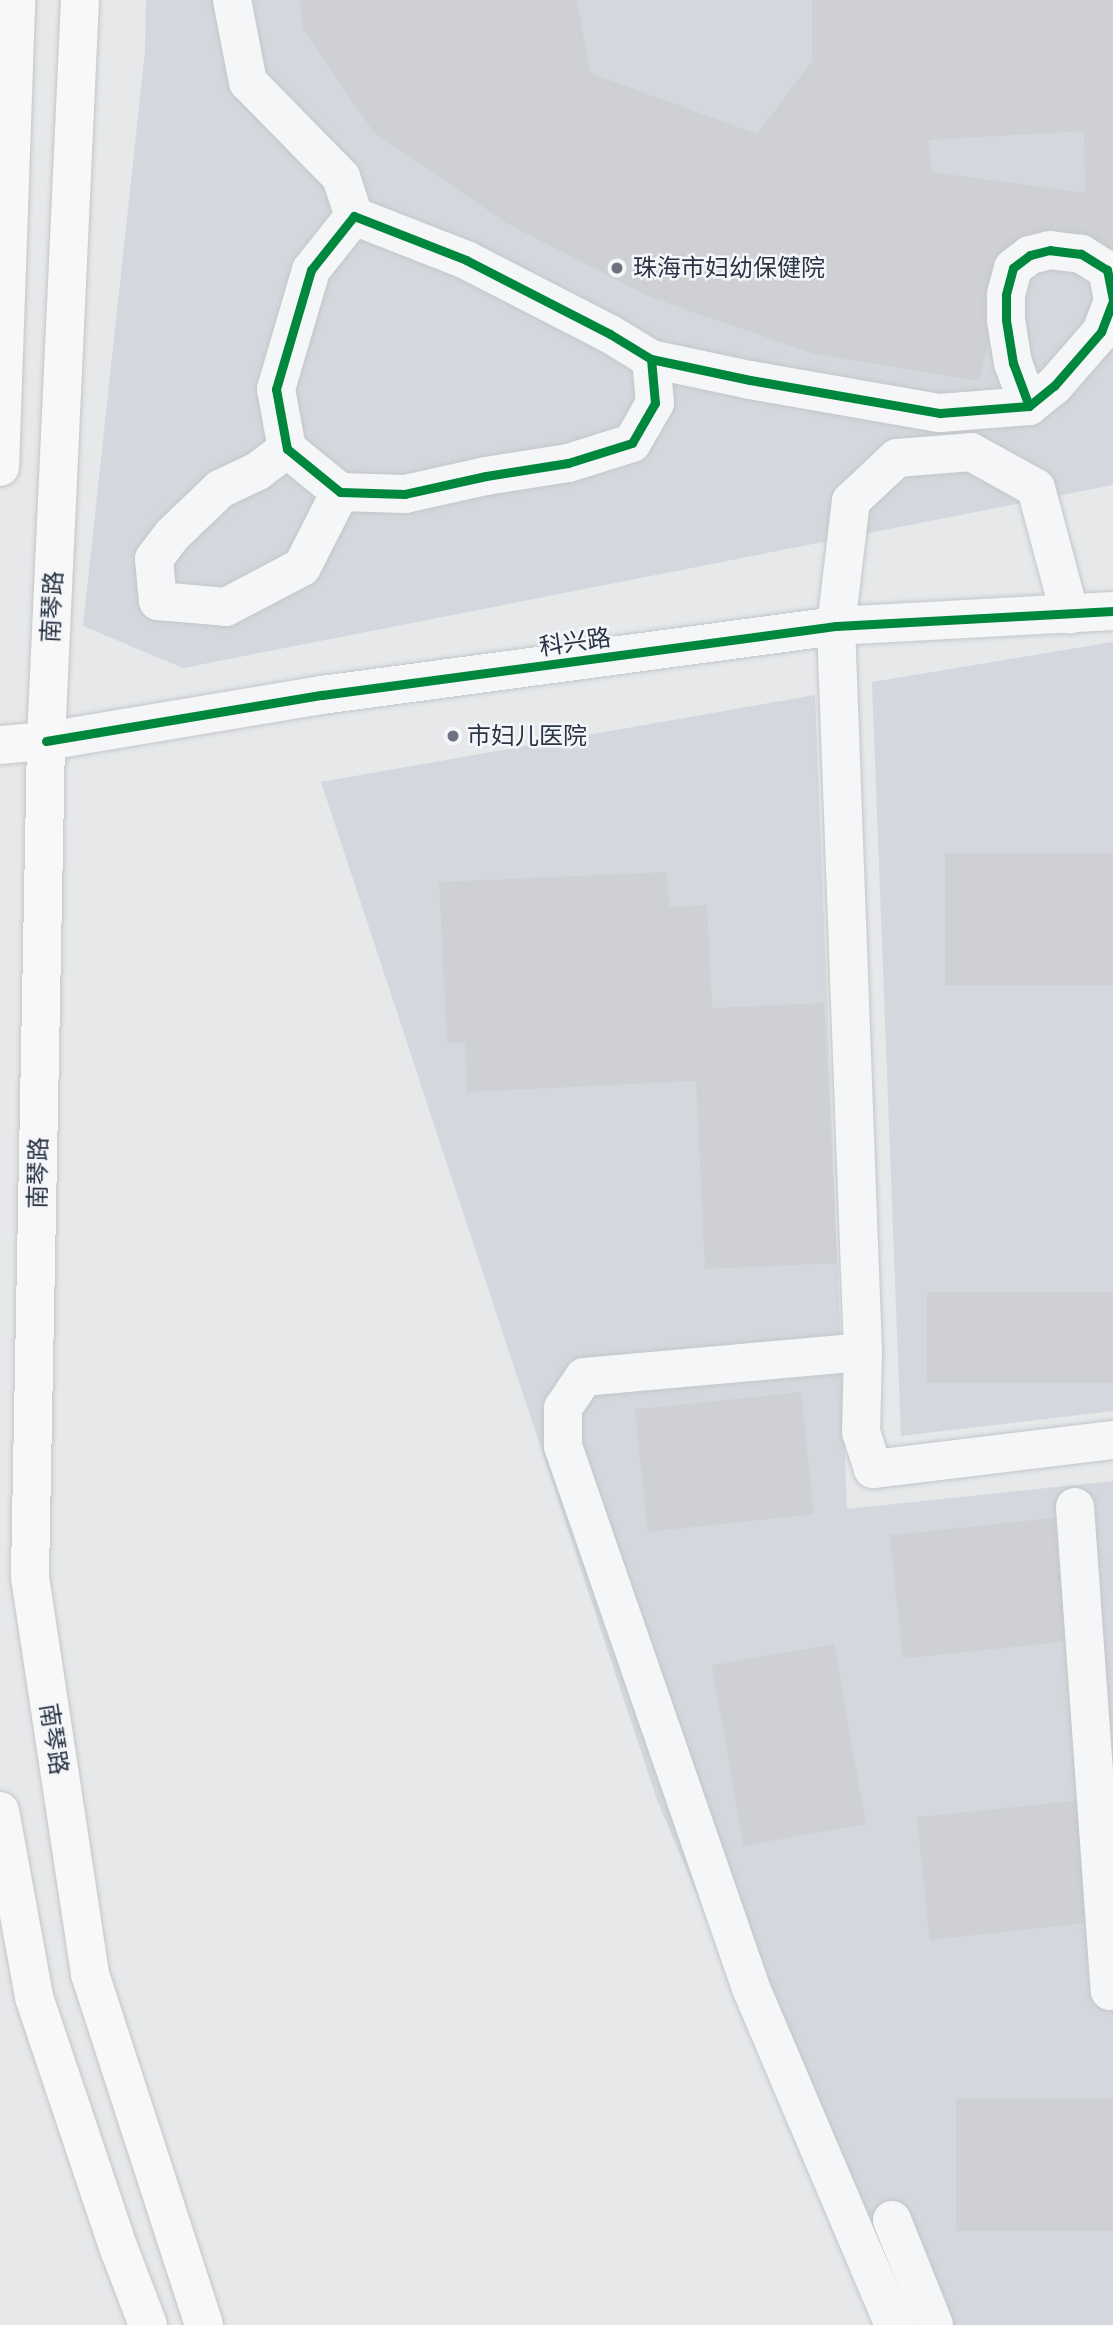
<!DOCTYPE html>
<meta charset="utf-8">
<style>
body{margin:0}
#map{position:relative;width:1113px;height:2325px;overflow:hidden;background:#e6e8ea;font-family:Figtree,"Noto Sans SC",sans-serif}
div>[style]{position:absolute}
.built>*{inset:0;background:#d4d7dd}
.building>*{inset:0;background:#ced0d3;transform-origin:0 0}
.roads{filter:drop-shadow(0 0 2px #c4c6c8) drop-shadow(0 0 2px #c4c6c8)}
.minor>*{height:38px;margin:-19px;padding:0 19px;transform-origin:19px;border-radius:19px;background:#f5f6f7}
.major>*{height:38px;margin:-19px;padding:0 19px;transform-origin:19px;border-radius:19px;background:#f8f8f8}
.cycleway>*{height:9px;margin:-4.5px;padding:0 4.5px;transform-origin:4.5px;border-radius:4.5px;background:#00873e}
.dots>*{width:19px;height:19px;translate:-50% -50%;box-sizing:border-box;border:4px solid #f4f6f9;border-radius:50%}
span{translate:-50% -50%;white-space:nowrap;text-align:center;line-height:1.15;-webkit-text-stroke:5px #f4f6f9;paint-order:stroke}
.poi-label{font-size:24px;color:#2b3445}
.left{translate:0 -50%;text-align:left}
.street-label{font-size:24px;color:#2b3445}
</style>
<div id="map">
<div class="built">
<div style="clip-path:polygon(146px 0,1113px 0,1113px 485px,183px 668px,83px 626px,145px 51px)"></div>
<div style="clip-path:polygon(1113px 642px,1113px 1411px,901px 1436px,872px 682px)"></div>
<div style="clip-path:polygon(815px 695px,847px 1509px,1113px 1481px,1113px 2325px,878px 2325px,657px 1800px,321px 782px)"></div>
</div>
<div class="building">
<div style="clip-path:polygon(evenodd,300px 0,577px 0,590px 73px,757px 134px,812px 61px,812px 0,1113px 0,1113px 248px,1110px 251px,1010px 247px,979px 381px,814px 354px,650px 297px,508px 224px,374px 133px,303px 28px,300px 0,1084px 131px,1085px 193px,931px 172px,929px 140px,1084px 131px)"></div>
<div style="left:1113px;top:853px;width:132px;height:168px;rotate:90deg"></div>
<div style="clip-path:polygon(667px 872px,669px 907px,707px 905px,712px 1008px,824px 1003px,837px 1263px,705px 1269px,696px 1081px,467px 1092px,465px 1042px,447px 1043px,439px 882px)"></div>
<div style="left:1113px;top:1292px;width:91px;height:186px;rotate:90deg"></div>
<div style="left:801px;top:1392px;width:123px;height:167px;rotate:84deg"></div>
<div style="left:1054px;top:1518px;width:124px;height:165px;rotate:84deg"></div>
<div style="left:834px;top:1644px;width:183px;height:124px;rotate:80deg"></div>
<div style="left:1082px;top:1800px;width:123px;height:166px;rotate:84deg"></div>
<div style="left:1113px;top:2098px;width:133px;height:157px;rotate:90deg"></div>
</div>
<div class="roads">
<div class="minor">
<div style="left:232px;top:0;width:84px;rotate:79deg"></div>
<div style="left:248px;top:82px;width:133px;rotate:45.6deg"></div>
<div style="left:341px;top:177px;width:41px;rotate:71.6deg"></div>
<div style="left:354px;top:216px;width:120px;rotate:21.4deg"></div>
<div style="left:466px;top:260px;width:162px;rotate:27.2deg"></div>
<div style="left:610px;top:334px;width:48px;rotate:31.4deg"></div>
<div style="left:651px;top:359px;width:44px;rotate:84.8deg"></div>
<div style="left:655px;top:403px;width:46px;rotate:119.9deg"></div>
<div style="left:632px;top:443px;width:67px;rotate:162.6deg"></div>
<div style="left:568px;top:463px;width:83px;rotate:171deg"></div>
<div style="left:486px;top:476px;width:83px;rotate:167.5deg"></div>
<div style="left:405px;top:494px;width:65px;rotate:-178.2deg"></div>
<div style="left:340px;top:492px;width:68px;rotate:-140.9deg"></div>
<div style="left:287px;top:449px;width:61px;rotate:-100.4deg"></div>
<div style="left:276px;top:389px;width:124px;rotate:-73.6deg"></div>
<div style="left:311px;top:270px;width:69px;rotate:-51.5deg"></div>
<div style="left:651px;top:359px;width:101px;rotate:12deg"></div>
<div style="left:750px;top:380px;width:193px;rotate:9.9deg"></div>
<div style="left:940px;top:413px;width:89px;rotate:-4.5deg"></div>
<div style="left:1029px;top:406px;width:32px;rotate:-39deg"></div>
<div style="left:1054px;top:386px;width:72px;rotate:-49deg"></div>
<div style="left:1101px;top:332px;width:34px;rotate:-69deg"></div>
<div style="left:1113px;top:300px;width:31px;rotate:-101deg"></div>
<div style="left:1107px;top:270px;width:31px;rotate:-148deg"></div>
<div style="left:1081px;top:254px;width:31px;rotate:-173deg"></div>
<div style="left:1050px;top:250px;width:21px;rotate:166deg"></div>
<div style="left:1030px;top:255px;width:21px;rotate:143deg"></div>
<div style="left:1013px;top:268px;width:28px;rotate:105deg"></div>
<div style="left:1006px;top:295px;width:25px;rotate:90deg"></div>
<div style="left:1006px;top:320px;width:44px;rotate:80.8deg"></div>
<div style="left:1013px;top:363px;width:46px;rotate:69.6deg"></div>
<div style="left:287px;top:449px;width:36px;rotate:143deg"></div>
<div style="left:258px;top:471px;width:42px;rotate:154.7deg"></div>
<div style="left:220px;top:489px;width:66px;rotate:136.2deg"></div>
<div style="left:172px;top:535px;width:30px;rotate:127deg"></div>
<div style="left:154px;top:559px;width:42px;rotate:84.6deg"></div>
<div style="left:158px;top:601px;width:68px;rotate:5deg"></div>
<div style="left:226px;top:607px;width:86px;rotate:-27.8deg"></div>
<div style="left:302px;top:567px;width:84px;rotate:-63.1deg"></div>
<div style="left:46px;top:741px;width:280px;rotate:-9.5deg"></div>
<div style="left:322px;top:695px;width:519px;rotate:-7.65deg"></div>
<div style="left:836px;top:626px;width:277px;rotate:-3.1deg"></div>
<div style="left:863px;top:1352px;width:80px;rotate:91.4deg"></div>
<div style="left:861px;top:1432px;width:39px;rotate:72deg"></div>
<div style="left:873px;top:1469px;width:242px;rotate:-6.9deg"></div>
<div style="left:1075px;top:1507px;width:485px;rotate:85.9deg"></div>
<div style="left:1110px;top:1991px;width:3px;rotate:-18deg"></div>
<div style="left:892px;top:2220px;width:113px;rotate:68.2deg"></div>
<div style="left:894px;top:2325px;width:366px;rotate:-113deg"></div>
<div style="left:751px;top:1988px;width:574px;rotate:-109.13deg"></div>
<div style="left:563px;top:1446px;width:38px;rotate:-90deg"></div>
<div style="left:563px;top:1408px;width:37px;rotate:-56deg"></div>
<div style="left:584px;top:1377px;width:280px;rotate:-5.1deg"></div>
<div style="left:863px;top:1352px;width:727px;rotate:-92.13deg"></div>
<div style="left:836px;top:626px;width:126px;rotate:-83.2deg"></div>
<div style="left:851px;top:501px;width:63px;rotate:-43.1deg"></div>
<div style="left:897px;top:458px;width:74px;rotate:-4.6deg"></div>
<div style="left:971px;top:452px;width:74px;rotate:29deg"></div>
<div style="left:1036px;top:488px;width:131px;rotate:75deg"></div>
</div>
<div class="major">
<div style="left:80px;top:0;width:742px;rotate:92.63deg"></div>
<div style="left:46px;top:741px;width:836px;rotate:91.1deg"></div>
<div style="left:30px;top:1577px;width:402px;rotate:81.4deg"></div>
<div style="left:90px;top:1974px;width:369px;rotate:72deg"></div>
<div style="left:0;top:467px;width:467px;rotate:-88deg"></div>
<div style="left:0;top:745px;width:46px;rotate:-5deg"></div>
<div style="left:0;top:1811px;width:189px;rotate:79.6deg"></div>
<div style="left:34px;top:1997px;width:266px;rotate:71.4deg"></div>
<div style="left:119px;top:2249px;width:81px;rotate:69.1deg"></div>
</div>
</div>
<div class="cycleway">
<div style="left:354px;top:216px;width:120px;rotate:21.4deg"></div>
<div style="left:466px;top:260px;width:162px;rotate:27.2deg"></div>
<div style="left:610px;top:334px;width:48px;rotate:31.4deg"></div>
<div style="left:651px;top:359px;width:44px;rotate:84.8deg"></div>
<div style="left:655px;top:403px;width:46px;rotate:119.9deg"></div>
<div style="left:632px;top:443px;width:67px;rotate:162.6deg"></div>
<div style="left:568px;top:463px;width:83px;rotate:171deg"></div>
<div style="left:486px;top:476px;width:83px;rotate:167.5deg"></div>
<div style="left:405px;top:494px;width:65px;rotate:-178.2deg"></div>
<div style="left:340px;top:492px;width:68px;rotate:-140.9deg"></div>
<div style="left:287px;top:449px;width:61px;rotate:-100.4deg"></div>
<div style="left:276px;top:389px;width:124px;rotate:-73.6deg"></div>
<div style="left:311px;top:270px;width:69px;rotate:-51.5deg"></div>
<div style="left:651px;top:359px;width:101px;rotate:12deg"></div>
<div style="left:750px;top:380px;width:193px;rotate:9.9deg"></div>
<div style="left:940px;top:413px;width:89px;rotate:-4.5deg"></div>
<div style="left:1029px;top:406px;width:32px;rotate:-39deg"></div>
<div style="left:1054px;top:386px;width:72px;rotate:-49deg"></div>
<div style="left:1101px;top:332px;width:34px;rotate:-69deg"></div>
<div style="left:1113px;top:300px;width:31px;rotate:-101deg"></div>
<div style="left:1107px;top:270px;width:31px;rotate:-148deg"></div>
<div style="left:1081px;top:254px;width:31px;rotate:-173deg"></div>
<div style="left:1050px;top:250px;width:21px;rotate:166deg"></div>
<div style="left:1030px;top:255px;width:21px;rotate:143deg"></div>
<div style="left:1013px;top:268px;width:28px;rotate:105deg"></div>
<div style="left:1006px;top:295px;width:25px;rotate:90deg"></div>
<div style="left:1006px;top:320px;width:44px;rotate:80.8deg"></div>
<div style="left:1013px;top:363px;width:46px;rotate:69.6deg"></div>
<div style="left:46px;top:741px;width:280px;rotate:-9.5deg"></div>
<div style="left:322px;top:695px;width:519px;rotate:-7.65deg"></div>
<div style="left:836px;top:626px;width:277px;rotate:-3.1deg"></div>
</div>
<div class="dots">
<div style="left:617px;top:268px;background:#6c737f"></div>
<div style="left:453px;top:736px;background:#6c737f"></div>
</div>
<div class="poi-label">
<span class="left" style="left:633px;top:268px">珠海市妇幼保健院</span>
<span class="left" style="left:467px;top:736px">市妇儿医院</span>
</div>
<div class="street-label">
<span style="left:52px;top:607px;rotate:-87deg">南琴路</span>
<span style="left:575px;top:642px;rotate:-8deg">科兴路</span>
<span style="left:38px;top:1173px;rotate:-89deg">南琴路</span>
<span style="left:54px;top:1739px;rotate:81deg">南琴路</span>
</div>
</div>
